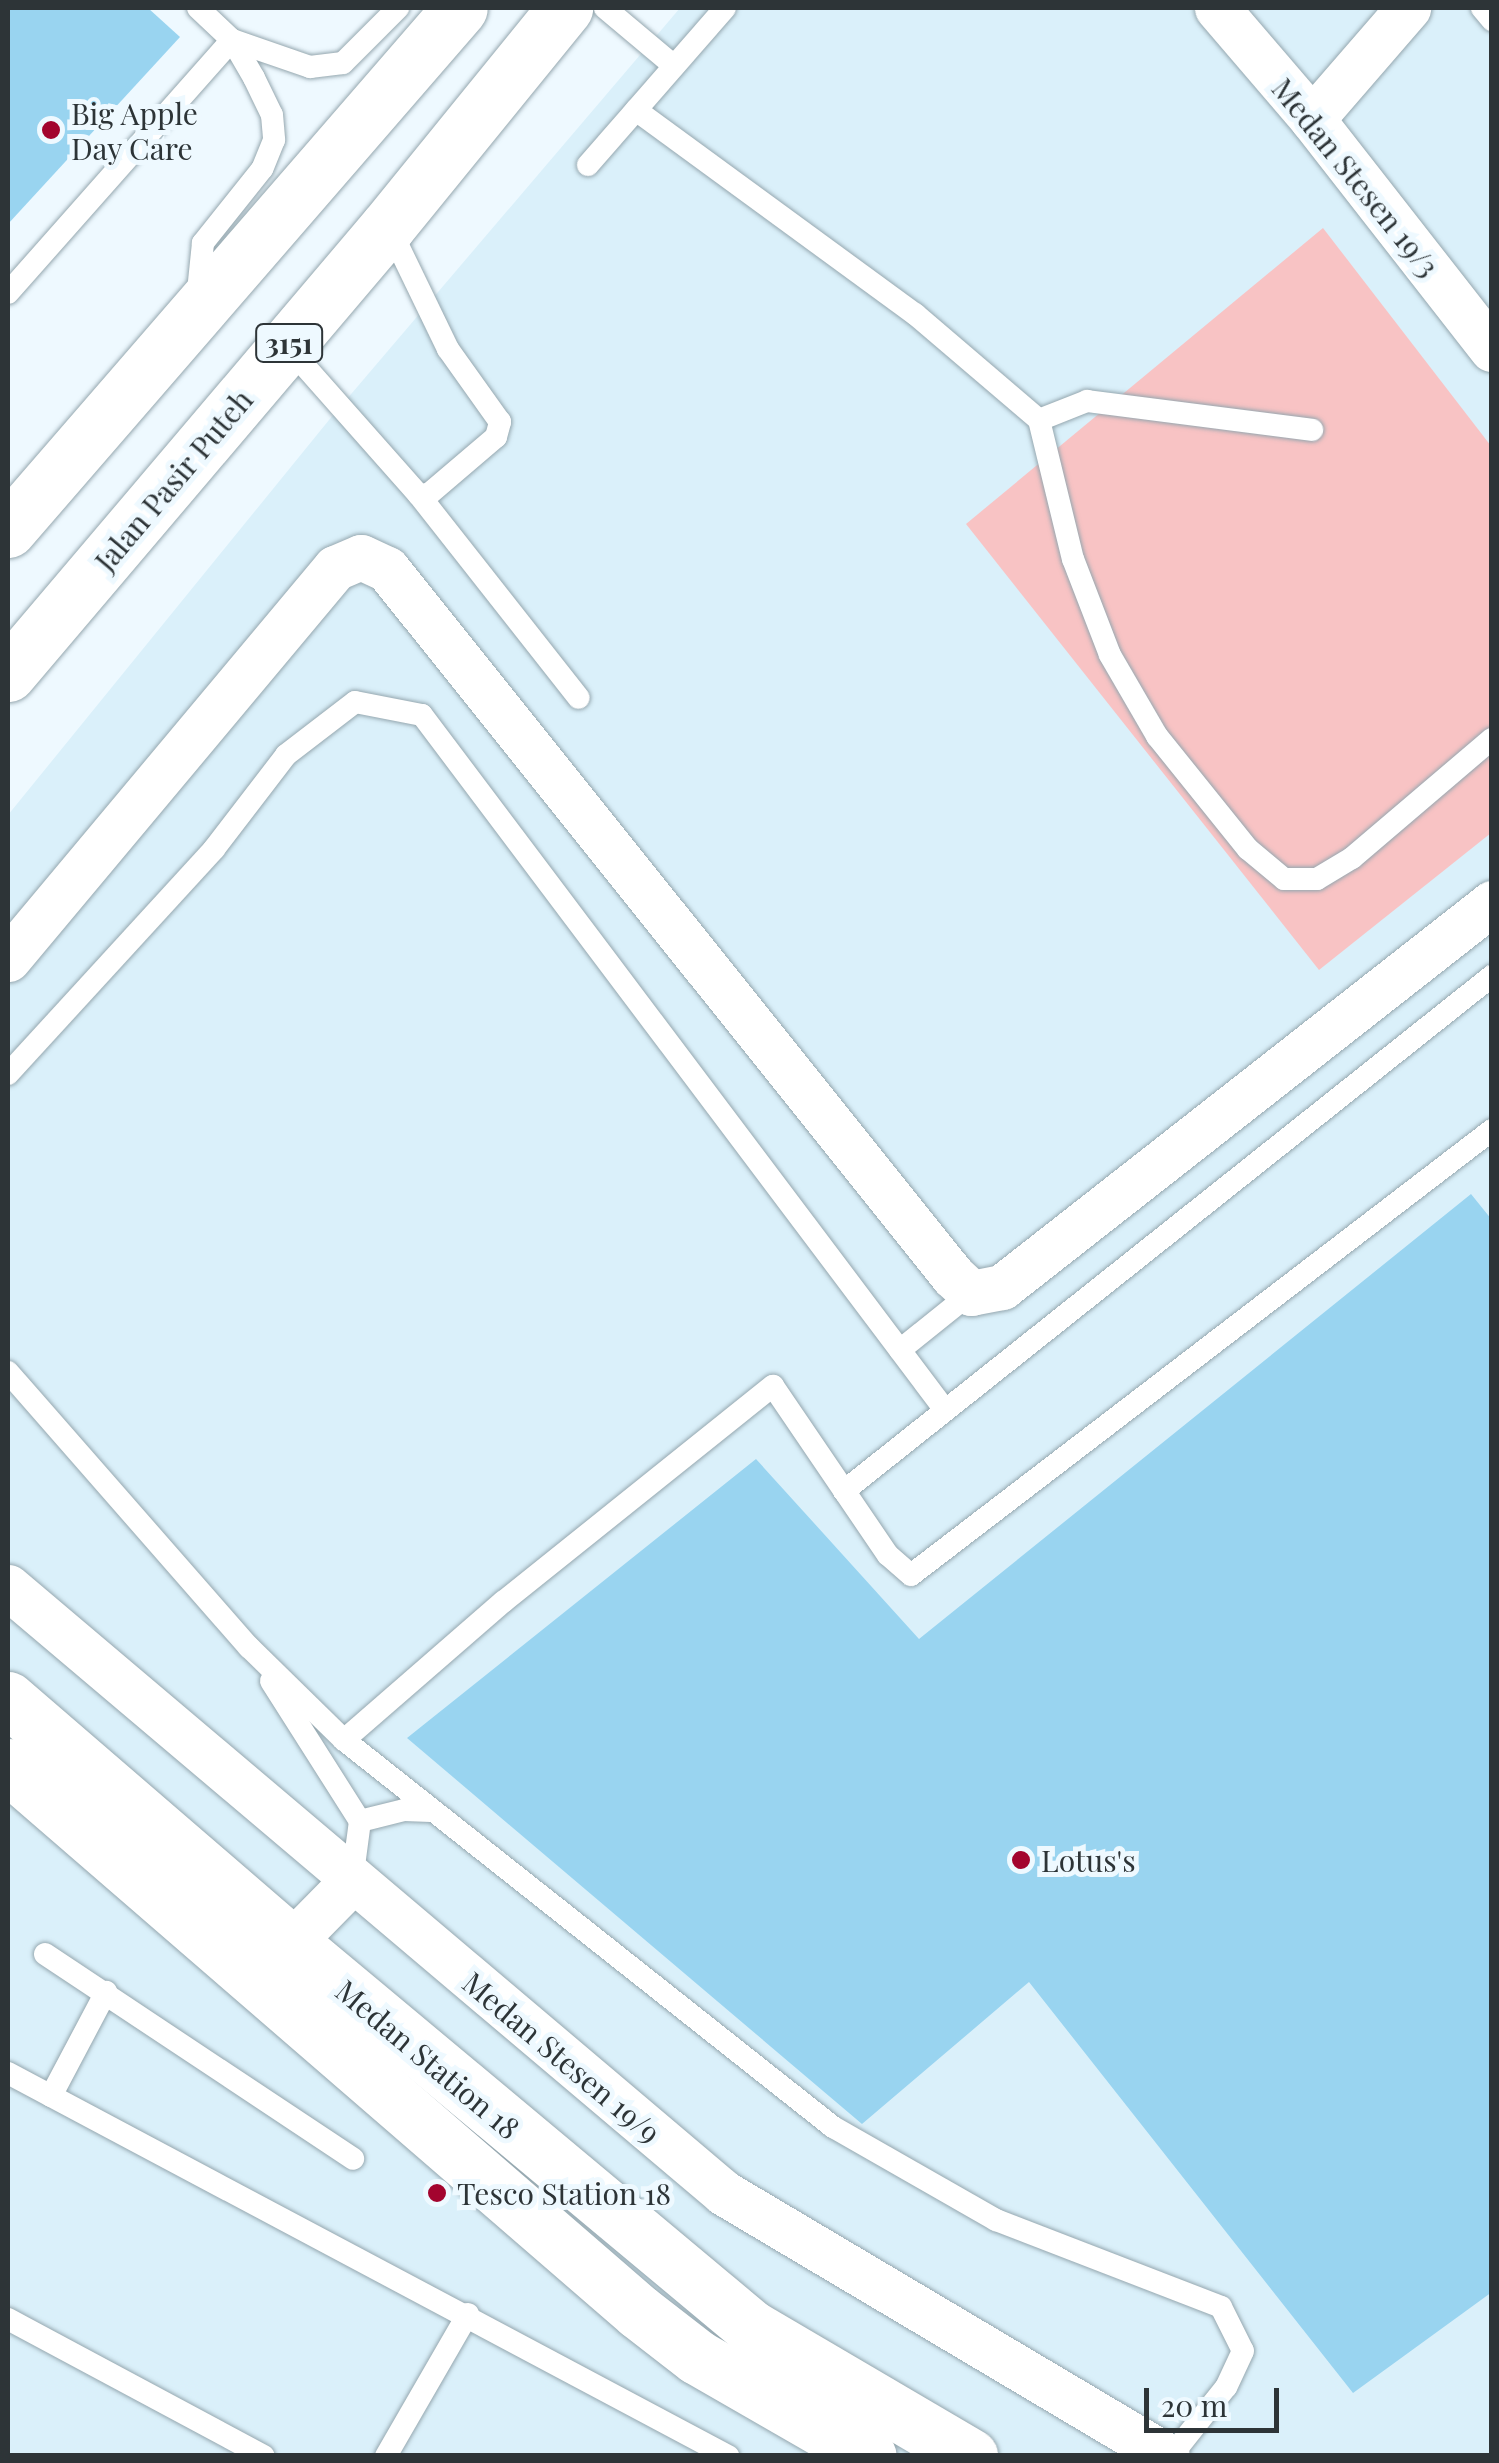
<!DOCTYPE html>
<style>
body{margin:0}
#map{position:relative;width:1499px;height:2463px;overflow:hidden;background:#eef9ff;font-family:"Playfair Display",serif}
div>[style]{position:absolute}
.built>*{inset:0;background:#daf0fa}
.green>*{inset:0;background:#f8c3c4}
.building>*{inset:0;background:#99d4f0}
.roads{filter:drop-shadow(0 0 2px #95a7af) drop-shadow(0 0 2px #95a7af)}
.lane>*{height:22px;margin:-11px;padding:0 11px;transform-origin:11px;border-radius:11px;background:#fff}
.street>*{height:45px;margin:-22.5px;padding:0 22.5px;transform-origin:22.5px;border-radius:22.5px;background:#fff}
.secondary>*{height:55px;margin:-27.5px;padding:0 27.5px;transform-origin:27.5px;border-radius:27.5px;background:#fff}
.primary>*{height:55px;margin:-27.5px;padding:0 27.5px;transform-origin:27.5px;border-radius:27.5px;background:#fff}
.dots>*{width:28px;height:28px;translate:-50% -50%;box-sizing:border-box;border:5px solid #eef9ff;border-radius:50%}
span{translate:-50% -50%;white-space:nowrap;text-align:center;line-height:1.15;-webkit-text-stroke:10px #eef9ff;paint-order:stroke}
.shield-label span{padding:2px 8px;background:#eef9ff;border:2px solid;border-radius:8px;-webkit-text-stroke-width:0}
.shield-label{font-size:28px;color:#2d3437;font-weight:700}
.poi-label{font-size:30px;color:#2d3437}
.left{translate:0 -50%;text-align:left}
.street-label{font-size:30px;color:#2d3437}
.frame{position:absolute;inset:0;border:10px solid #2d3437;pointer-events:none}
.scale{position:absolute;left:1144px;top:2388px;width:135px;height:45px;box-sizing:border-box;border:5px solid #2d3437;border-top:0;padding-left:12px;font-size:30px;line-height:35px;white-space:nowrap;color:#2d3437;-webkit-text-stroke:8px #eef9ff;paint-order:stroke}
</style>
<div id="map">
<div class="built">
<div style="clip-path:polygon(680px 8px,1491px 8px,1491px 2455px,8px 2456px,8px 815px,329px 420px)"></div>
</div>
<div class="green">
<div style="clip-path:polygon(1323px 228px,1491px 446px,1491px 833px,1319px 970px,966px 524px)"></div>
</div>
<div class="building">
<div style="clip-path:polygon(8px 8px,148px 8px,180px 37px,8px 224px)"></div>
<div style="clip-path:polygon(1471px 1194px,1492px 1220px,1492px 2292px,1353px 2393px,1029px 1982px,862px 2124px,407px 1738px,756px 1459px,919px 1639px)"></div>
</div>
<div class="roads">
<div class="lane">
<div style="left:198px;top:8px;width:47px;rotate:43.3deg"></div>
<div style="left:232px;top:40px;width:44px;rotate:59.9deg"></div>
<div style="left:254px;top:78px;width:41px;rotate:64.1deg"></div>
<div style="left:272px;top:115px;width:25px;rotate:85deg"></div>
<div style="left:274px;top:140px;width:31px;rotate:112deg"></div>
<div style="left:262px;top:169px;width:95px;rotate:128.6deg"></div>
<div style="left:203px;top:243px;width:48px;rotate:95.9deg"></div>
<div style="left:605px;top:8px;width:90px;rotate:40deg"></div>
<div style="left:1482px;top:8px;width:16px;rotate:50deg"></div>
<div style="left:232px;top:40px;width:83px;rotate:19.1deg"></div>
<div style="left:310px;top:67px;width:33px;rotate:-7deg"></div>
<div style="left:343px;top:63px;width:78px;rotate:-45deg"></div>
<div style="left:636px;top:110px;width:346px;rotate:36.2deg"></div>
<div style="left:915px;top:314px;width:163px;rotate:40.5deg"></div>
<div style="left:1039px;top:420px;width:143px;rotate:76.3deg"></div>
<div style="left:1073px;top:559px;width:103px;rotate:68.9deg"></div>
<div style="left:1110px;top:655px;width:94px;rotate:59.9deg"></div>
<div style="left:1157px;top:736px;width:145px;rotate:51.2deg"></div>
<div style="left:1248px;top:849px;width:47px;rotate:39.8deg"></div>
<div style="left:1284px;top:879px;width:33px"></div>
<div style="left:1317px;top:879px;width:41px;rotate:-31deg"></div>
<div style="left:1352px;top:858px;width:184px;rotate:-40.4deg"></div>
<div style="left:588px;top:165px;width:208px;rotate:-48.9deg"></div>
<div style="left:8px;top:293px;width:338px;rotate:-48.5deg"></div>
<div style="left:287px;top:346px;width:199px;rotate:48.5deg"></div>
<div style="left:419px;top:495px;width:10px;rotate:-6deg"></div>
<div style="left:429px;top:494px;width:88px;rotate:-40.4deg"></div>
<div style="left:496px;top:437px;width:16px;rotate:-75deg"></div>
<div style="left:500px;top:422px;width:90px;rotate:-125.5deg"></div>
<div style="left:448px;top:349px;width:133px;rotate:-115.8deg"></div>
<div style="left:1039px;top:420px;width:52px;rotate:-21.6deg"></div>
<div style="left:1087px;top:401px;width:227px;rotate:7.3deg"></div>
<div style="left:419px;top:495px;width:258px;rotate:51.8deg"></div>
<div style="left:8px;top:1074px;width:305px;rotate:-47.5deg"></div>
<div style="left:214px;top:849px;width:118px;rotate:-52.5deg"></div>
<div style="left:286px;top:755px;width:87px;rotate:-37.5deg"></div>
<div style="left:355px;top:702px;width:68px;rotate:11deg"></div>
<div style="left:422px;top:715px;width:870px;rotate:53.04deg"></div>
<div style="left:900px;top:1350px;width:91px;rotate:-38.8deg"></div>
<div style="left:8px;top:1372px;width:366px;rotate:48.8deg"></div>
<div style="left:249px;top:1647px;width:133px;rotate:44.4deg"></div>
<div style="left:344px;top:1740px;width:624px;rotate:38.36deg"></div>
<div style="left:833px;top:2127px;width:188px;rotate:29.7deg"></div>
<div style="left:996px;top:2220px;width:241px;rotate:21.1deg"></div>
<div style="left:1221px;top:2307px;width:49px;rotate:63.4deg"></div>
<div style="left:1243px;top:2351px;width:40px;rotate:115deg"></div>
<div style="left:1226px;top:2387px;width:88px;rotate:128.6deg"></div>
<div style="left:844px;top:1491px;width:828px;rotate:-38.48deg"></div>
<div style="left:271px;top:1681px;width:166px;rotate:57.6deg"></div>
<div style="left:360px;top:1821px;width:61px;rotate:97.6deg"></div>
<div style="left:344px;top:1740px;width:211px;rotate:-41deg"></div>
<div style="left:503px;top:1602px;width:346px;rotate:-38.7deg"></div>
<div style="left:773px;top:1386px;width:204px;rotate:55.8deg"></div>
<div style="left:888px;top:1555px;width:30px;rotate:41deg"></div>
<div style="left:911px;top:1575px;width:732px;rotate:-37.45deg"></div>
<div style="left:360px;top:1821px;width:45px;rotate:-14deg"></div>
<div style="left:404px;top:1810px;width:27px;rotate:2deg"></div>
<div style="left:45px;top:1954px;width:370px;rotate:33.6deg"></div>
<div style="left:8px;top:2073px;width:816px;rotate:28.01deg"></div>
<div style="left:51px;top:2096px;width:118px;rotate:-62.1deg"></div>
<div style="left:8px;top:2319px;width:290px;rotate:28.2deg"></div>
<div style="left:386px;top:2456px;width:164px;rotate:-60deg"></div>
</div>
<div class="street">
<div style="left:1217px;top:8px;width:146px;rotate:49.4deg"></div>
<div style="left:1312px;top:119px;width:292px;rotate:52deg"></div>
<div style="left:1312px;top:119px;width:147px;rotate:-49.1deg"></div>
<div style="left:8px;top:959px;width:510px;rotate:-50.09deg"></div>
<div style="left:335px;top:568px;width:28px;rotate:-23deg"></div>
<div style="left:361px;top:557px;width:29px;rotate:25deg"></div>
<div style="left:387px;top:569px;width:906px;rotate:51.32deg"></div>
<div style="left:953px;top:1276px;width:25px;rotate:43deg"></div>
<div style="left:971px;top:1293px;width:32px;rotate:-11deg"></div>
<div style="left:1002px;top:1287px;width:623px;rotate:-38.08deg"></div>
<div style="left:8px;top:1587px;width:938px;rotate:40.24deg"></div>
<div style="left:724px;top:2193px;width:515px;rotate:30.7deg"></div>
<div style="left:291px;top:1943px;width:87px;rotate:-45.5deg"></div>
</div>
<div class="secondary">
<div style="left:8px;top:1699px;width:374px;rotate:40.8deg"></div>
<div style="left:291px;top:1943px;width:601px;rotate:39.87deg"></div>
<div style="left:752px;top:2328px;width:253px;rotate:30.4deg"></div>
<div style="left:8px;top:1766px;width:834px;rotate:40.87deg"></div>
<div style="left:639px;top:2312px;width:73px;rotate:37.8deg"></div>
<div style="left:697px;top:2357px;width:198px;rotate:29.9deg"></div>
</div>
<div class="primary">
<div style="left:8px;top:530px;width:690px;rotate:-49.11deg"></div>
<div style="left:8px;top:674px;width:587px;rotate:-49.69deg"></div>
<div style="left:388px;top:226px;width:281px;rotate:-50.9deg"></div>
</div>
</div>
<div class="dots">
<div style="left:51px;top:130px;background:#a3042e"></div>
<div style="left:1021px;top:1860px;background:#a3042e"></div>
<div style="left:437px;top:2193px;background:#a3042e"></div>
</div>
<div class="shield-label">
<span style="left:289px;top:343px">3151</span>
</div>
<div class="poi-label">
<span class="left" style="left:71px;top:130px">Big Apple<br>Day Care</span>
<span class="left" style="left:1041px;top:1860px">Lotus's</span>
<span class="left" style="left:457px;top:2193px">Tesco Station 18</span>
</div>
<div class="street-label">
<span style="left:1356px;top:177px;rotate:51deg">Medan Stesen 19/3</span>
<span style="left:173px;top:480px;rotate:-50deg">Jalan Pasir Puteh</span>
<span style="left:562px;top:2057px;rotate:40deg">Medan Stesen 19/9</span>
<span style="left:428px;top:2059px;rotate:40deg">Medan Station 18</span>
</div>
<div class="frame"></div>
<div class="scale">20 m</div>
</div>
